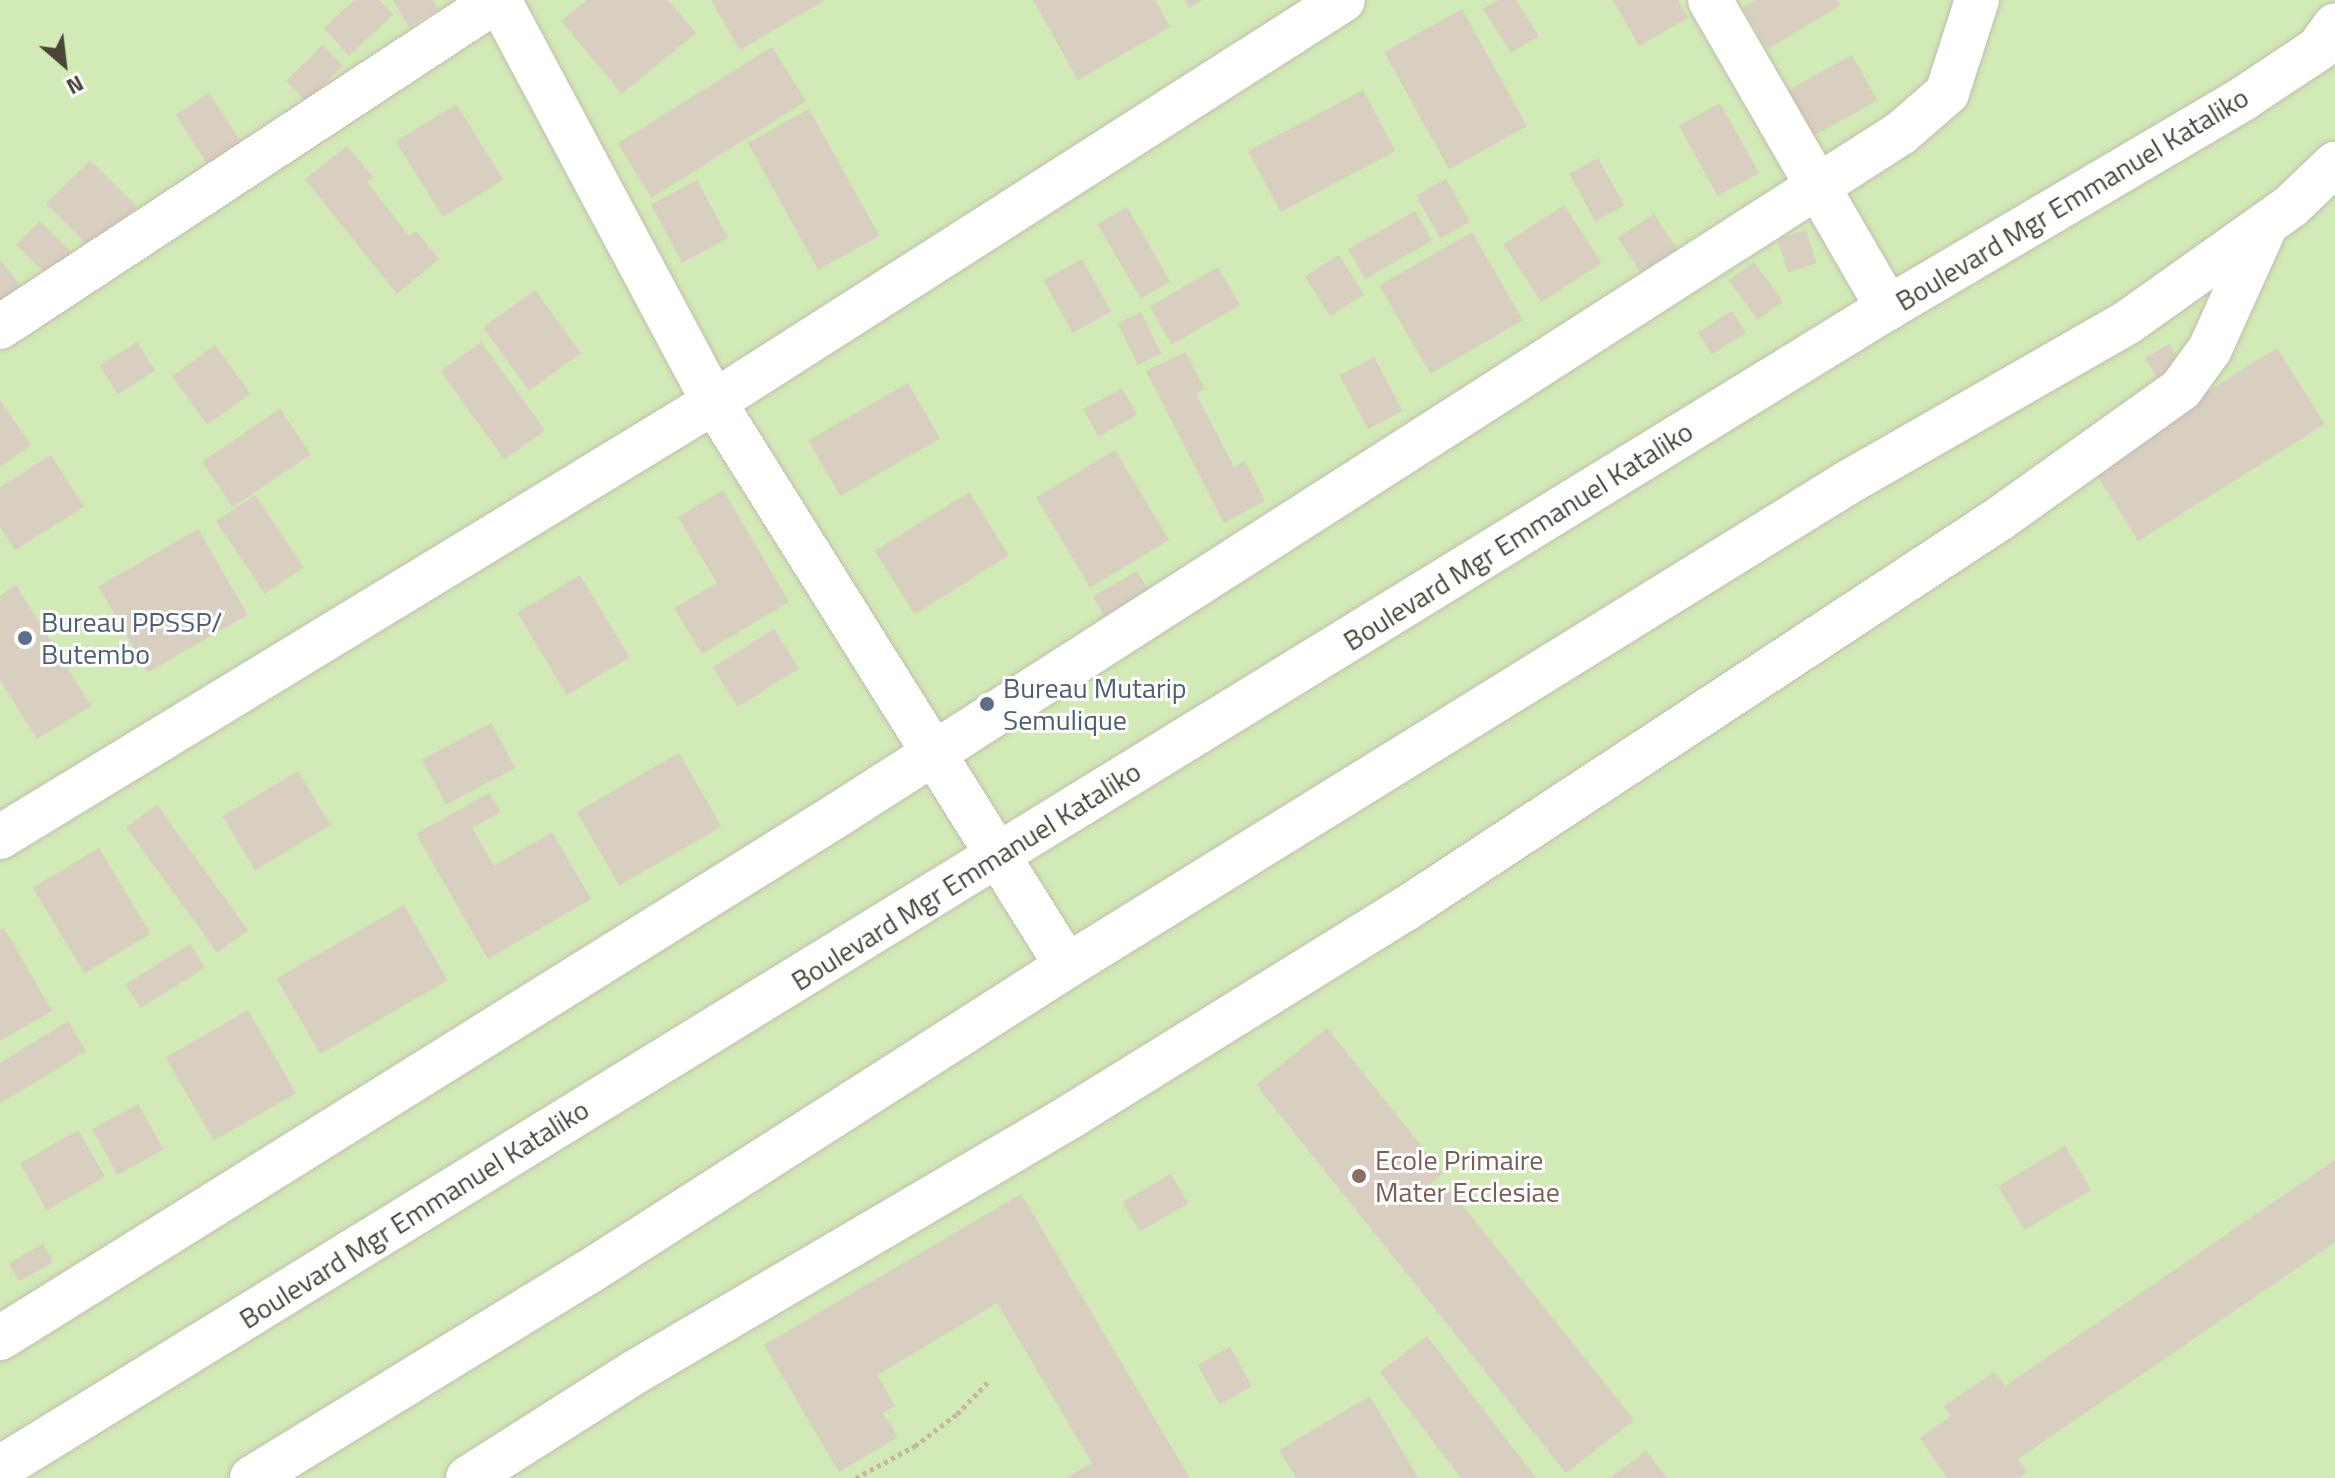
<!DOCTYPE html>
<style>
body{margin:0}
#map{position:relative;width:2335px;height:1478px;overflow:hidden;background:#f6f3ec;font-family:"Titillium Web",sans-serif}
div>[style]{position:absolute}
.green>*{inset:0;background:#d2eab5;transform-origin:0 0}
.building>*{inset:0;background:#d8cfc1;transform-origin:0 0}
.path>*{height:5px;margin-top:-2.5px;transform-origin:0;background:repeating-linear-gradient(90deg,#c4b79f 0 4px,transparent 0 8px)}
.roads{filter:drop-shadow(0 0 2px #c2bbae) drop-shadow(0 0 2px #c2bbae)}
.minor>*{height:44px;margin:-22px;padding:0 22px;transform-origin:22px;border-radius:22px;background:#fff}
.dots>*{width:22px;height:22px;translate:-50% -50%;box-sizing:border-box;border:4px solid #fff;border-radius:50%}
span{translate:-50% -50%;white-space:nowrap;text-align:center;line-height:1.15;-webkit-text-stroke:6px #fff;paint-order:stroke}
.street-label{font-size:28px;color:#4b4439}
.service-label{font-size:28px;color:#4e5e75}
.left{translate:0 -50%;text-align:left}
.education-label{font-size:28px;color:#785e54}
.north{position:absolute;left:24px;top:24px;width:80px;height:80px;-webkit-text-stroke:6px #fff;paint-order:stroke;rotate:152deg;font-size:22px;font-weight:700;line-height:32px;text-align:center;color:#4b4439}
.north::after{content:'';display:block;margin:auto;width:28px;height:36px;background:#4b4439;clip-path:polygon(50% 0,100% 100%,50% 72%,0 100%)}
</style>
<div id="map">
<div class="green">
<div style="left:0;top:0;width:2335px;height:1478px"></div>
</div>
<div class="building">
<div style="clip-path:polygon(354px 0,379px 0,393px 15px,349px 56px,324px 28px)"></div>
<div style="clip-path:polygon(393px 0,432px 0,438px 9px,409px 27px)"></div>
<div style="clip-path:polygon(587px 0,668px 0,696px 33px,622px 94px,561px 21px)"></div>
<div style="clip-path:polygon(711px 0,825px 0,740px 50px)"></div>
<div style="clip-path:polygon(1033px 0,1155px 0,1170px 27px,1078px 80px)"></div>
<div style="clip-path:polygon(1185px 0,1202px 0,1189px 8px)"></div>
<div style="clip-path:polygon(1498px 0,1516px 0,1539px 36px,1511px 53px,1483px 9px)"></div>
<div style="clip-path:polygon(1613px 0,1678px 0,1688px 18px,1639px 46px)"></div>
<div style="clip-path:polygon(1757px 0,1837px 0,1841px 5px,1768px 49px,1743px 8px)"></div>
<div style="left:1462px;top:9px;width:134px;height:89px;rotate:61deg"></div>
<div style="left:323px;top:45px;width:29px;height:51px;rotate:46deg"></div>
<div style="left:772px;top:47px;width:64px;height:182px;rotate:58deg"></div>
<div style="left:1852px;top:55px;width:52px;height:76px;rotate:61deg"></div>
<div style="left:1363px;top:90px;width:69px;height:130px;rotate:62deg"></div>
<div style="left:209px;top:93px;width:63px;height:40px;rotate:57deg"></div>
<div style="left:1720px;top:103px;width:80px;height:47px;rotate:61deg"></div>
<div style="left:456px;top:104px;width:89px;height:71px;rotate:58deg"></div>
<div style="left:809px;top:109px;width:145px;height:70px;rotate:61deg"></div>
<div style="clip-path:polygon(347px 146px,373px 177px,367px 182px,409px 236px,416px 231px,439px 259px,397px 294px,305px 179px)"></div>
<div style="left:1598px;top:158px;width:54px;height:33px;rotate:61deg"></div>
<div style="left:90px;top:160px;width:66px;height:62px;rotate:45deg"></div>
<div style="left:1446px;top:179px;width:49px;height:34px;rotate:61deg"></div>
<div style="left:697px;top:180px;width:66px;height:52px;rotate:62deg"></div>
<div style="left:1564px;top:205px;width:69px;height:72px;rotate:57deg"></div>
<div style="left:1127px;top:207px;width:86px;height:34px;rotate:60deg"></div>
<div style="left:1415px;top:211px;width:34px;height:77px;rotate:60deg"></div>
<div style="left:1654px;top:214px;width:42px;height:43px;rotate:57deg"></div>
<div style="left:39px;top:221px;width:45px;height:33px;rotate:44deg"></div>
<div style="left:1806px;top:230px;width:35px;height:30px;rotate:72deg"></div>
<div style="left:1472px;top:232px;width:102px;height:107px;rotate:60deg"></div>
<div style="left:1339px;top:255px;width:47px;height:40px;rotate:58deg"></div>
<div style="left:1082px;top:259px;width:60px;height:44px;rotate:61deg"></div>
<div style="clip-path:polygon(0 260px,23px 289px,0 307px)"></div>
<div style="left:1754px;top:262px;width:49px;height:31px;rotate:54deg"></div>
<div style="left:1218px;top:267px;width:44px;height:79px;rotate:60deg"></div>
<div style="left:535px;top:290px;width:78px;height:64px;rotate:54deg"></div>
<div style="left:1732px;top:311px;width:26px;height:40px;rotate:58deg"></div>
<div style="left:1141px;top:312px;width:46px;height:26px;rotate:64deg"></div>
<div style="left:137px;top:342px;width:34px;height:44px;rotate:58deg"></div>
<div style="left:481px;top:342px;width:109px;height:50px;rotate:54deg"></div>
<div style="left:2170px;top:344px;width:24px;height:28px;rotate:62deg"></div>
<div style="left:215px;top:345px;width:60px;height:53px;rotate:54deg"></div>
<div style="left:2277px;top:348px;width:90px;height:220px;rotate:58deg"></div>
<div style="clip-path:polygon(1185px 352px,1205px 389px,1196px 394px,1234px 467px,1245px 461px,1265px 501px,1224px 523px,1146px 371px)"></div>
<div style="left:1374px;top:357px;width:61px;height:39px;rotate:62deg"></div>
<div style="left:908px;top:383px;width:64px;height:115px;rotate:60deg"></div>
<div style="left:1122px;top:388px;width:31px;height:44px;rotate:61deg"></div>
<div style="clip-path:polygon(0 400px,31px 445px,0 467px)"></div>
<div style="left:280px;top:409px;width:55px;height:94px;rotate:56deg"></div>
<div style="left:1115px;top:450px;width:105px;height:92px;rotate:59deg"></div>
<div style="clip-path:polygon(51px 455px,84px 507px,15px 550px,0 527px,0 487px)"></div>
<div style="clip-path:polygon(723px 490px,789px 602px,702px 654px,674px 608px,717px 583px,678px 517px)"></div>
<div style="left:969px;top:492px;width:75px;height:111px;rotate:58deg"></div>
<div style="left:255px;top:495px;width:87px;height:47px;rotate:56deg"></div>
<div style="left:198px;top:529px;width:99px;height:115px;rotate:60deg"></div>
<div style="left:1137px;top:571px;width:32px;height:51px;rotate:60deg"></div>
<div style="left:580px;top:575px;width:96px;height:73px;rotate:59deg"></div>
<div style="clip-path:polygon(16px 585px,91px 706px,37px 739px,0 680px,0 596px)"></div>
<div style="left:774px;top:629px;width:47px;height:72px;rotate:58deg"></div>
<div style="left:491px;top:723px;width:51px;height:78px;rotate:62deg"></div>
<div style="left:679px;top:753px;width:85px;height:118px;rotate:60deg"></div>
<div style="left:298px;top:771px;width:63px;height:88px;rotate:59deg"></div>
<div style="clip-path:polygon(489px 793px,501px 812px,472px 828px,494px 866px,552px 832px,591px 899px,488px 959px,416px 834px)"></div>
<div style="left:157px;top:805px;width:155px;height:38px;rotate:54deg"></div>
<div style="left:99px;top:848px;width:100px;height:77px;rotate:59deg"></div>
<div style="left:404px;top:905px;width:87px;height:147px;rotate:60deg"></div>
<div style="clip-path:polygon(4px 928px,52px 1011px,0 1041px,0 930px)"></div>
<div style="left:190px;top:944px;width:28px;height:76px;rotate:58deg"></div>
<div style="left:248px;top:1010px;width:96px;height:95px;rotate:60deg"></div>
<div style="clip-path:polygon(68px 1021px,86px 1051px,0 1104px,0 1063px)"></div>
<div style="clip-path:polygon(1327px 1028px,1443px 1173px,1427px 1187px,1437px 1200px,1450px 1190px,1634px 1420px,1566px 1473px,1256px 1085px)"></div>
<div style="left:138px;top:1104px;width:52px;height:52px;rotate:61deg"></div>
<div style="left:78px;top:1130px;width:54px;height:67px;rotate:60deg"></div>
<div style="left:2065px;top:1146px;width:51px;height:78px;rotate:59deg"></div>
<div style="clip-path:polygon(2335px 1160px,2335px 1242px,2018px 1459px,2027px 1472px,2017px 1478px,1947px 1478px,1920px 1438px,1951px 1416px,1944px 1406px,1995px 1372px,2005px 1386px)"></div>
<div style="left:1171px;top:1174px;width:34px;height:56px;rotate:60deg"></div>
<div style="clip-path:polygon(1021px 1194px,1190px 1478px,1066px 1478px,1092px 1463px,997px 1303px,877px 1375px,895px 1406px,883px 1413px,898px 1437px,839px 1472px,764px 1345px)"></div>
<div style="left:43px;top:1244px;width:21px;height:39px;rotate:61deg"></div>
<div style="clip-path:polygon(1427px 1336px,1536px 1478px,1461px 1478px,1380px 1372px)"></div>
<div style="left:1230px;top:1347px;width:45px;height:37px;rotate:61deg"></div>
<div style="clip-path:polygon(1370px 1396px,1418px 1478px,1296px 1478px,1279px 1450px)"></div>
<div style="clip-path:polygon(1646px 1451px,1667px 1478px,1610px 1478px)"></div>
</div>
<div class="path">
<div style="left:856px;top:1478px;width:67px;rotate:-28.5deg"></div>
<div style="left:915px;top:1446px;width:53px;rotate:-37.3deg"></div>
<div style="left:957px;top:1414px;width:47px;rotate:-45.9deg"></div>
</div>
<div class="roads">
<div class="minor">
<div style="left:499px;top:0;width:456px;rotate:61.9deg"></div>
<div style="left:714px;top:402px;width:665px;rotate:57.96deg"></div>
<div style="left:1710px;top:0;width:356px;rotate:60deg"></div>
<div style="left:0;top:327px;width:595px;rotate:-33.34deg"></div>
<div style="left:0;top:837px;width:836px;rotate:-31.35deg"></div>
<div style="left:714px;top:402px;width:746px;rotate:-32.58deg"></div>
<div style="left:0;top:1338px;width:989px;rotate:-31.99deg"></div>
<div style="left:839px;top:814px;width:1262px;rotate:-32.67deg"></div>
<div style="left:1901px;top:133px;width:61px;rotate:-41deg"></div>
<div style="left:1947px;top:93px;width:98px;rotate:-72.1deg"></div>
<div style="left:0;top:1468px;width:2216px;rotate:-31.57deg"></div>
<div style="left:1888px;top:308px;width:413px;rotate:-30.5deg"></div>
<div style="left:2244px;top:98px;width:89px;rotate:-33.5deg"></div>
<div style="left:2318px;top:49px;width:29px;rotate:-54deg"></div>
<div style="left:252px;top:1478px;width:393px;rotate:-31.5deg"></div>
<div style="left:587px;top:1273px;width:570px;rotate:-32.6deg"></div>
<div style="left:1067px;top:966px;width:917px;rotate:-31.77deg"></div>
<div style="left:1847px;top:483px;width:324px;rotate:-29.8deg"></div>
<div style="left:2128px;top:322px;width:200px;rotate:-35.4deg"></div>
<div style="left:2291px;top:206px;width:61px;rotate:-43.7deg"></div>
<div style="left:468px;top:1478px;width:198px;rotate:-32.4deg"></div>
<div style="left:635px;top:1372px;width:502px;rotate:-30.4deg"></div>
<div style="left:1068px;top:1118px;width:399px;rotate:-31.8deg"></div>
<div style="left:1407px;top:908px;width:708px;rotate:-33.31deg"></div>
<div style="left:1999px;top:519px;width:224px;rotate:-35.5deg"></div>
<div style="left:2181px;top:389px;width:49px;rotate:-54.1deg"></div>
<div style="left:2210px;top:349px;width:136px;rotate:-65.7deg"></div>
</div>
</div>
<div class="dots">
<div style="left:25px;top:638px;background:#5c6f8a"></div>
<div style="left:987px;top:704px;background:#5c6f8a"></div>
<div style="left:1359px;top:1176px;background:#8d6e63"></div>
</div>
<div class="street-label">
<span style="left:2072px;top:199px;rotate:-31deg">Boulevard Mgr Emmanuel Kataliko</span>
<span style="left:1518px;top:536px;rotate:-32deg">Boulevard Mgr Emmanuel Kataliko</span>
<span style="left:966px;top:876px;rotate:-32deg">Boulevard Mgr Emmanuel Kataliko</span>
<span style="left:414px;top:1214px;rotate:-32deg">Boulevard Mgr Emmanuel Kataliko</span>
</div>
<div class="service-label">
<span class="left" style="left:41px;top:638px">Bureau PPSSP/<br>Butembo</span>
<span class="left" style="left:1003px;top:704px">Bureau Mutarip<br>Semulique</span>
</div>
<div class="education-label">
<span class="left" style="left:1375px;top:1176px">Ecole Primaire<br>Mater Ecclesiae</span>
</div>
<div class="north">N</div>
</div>
